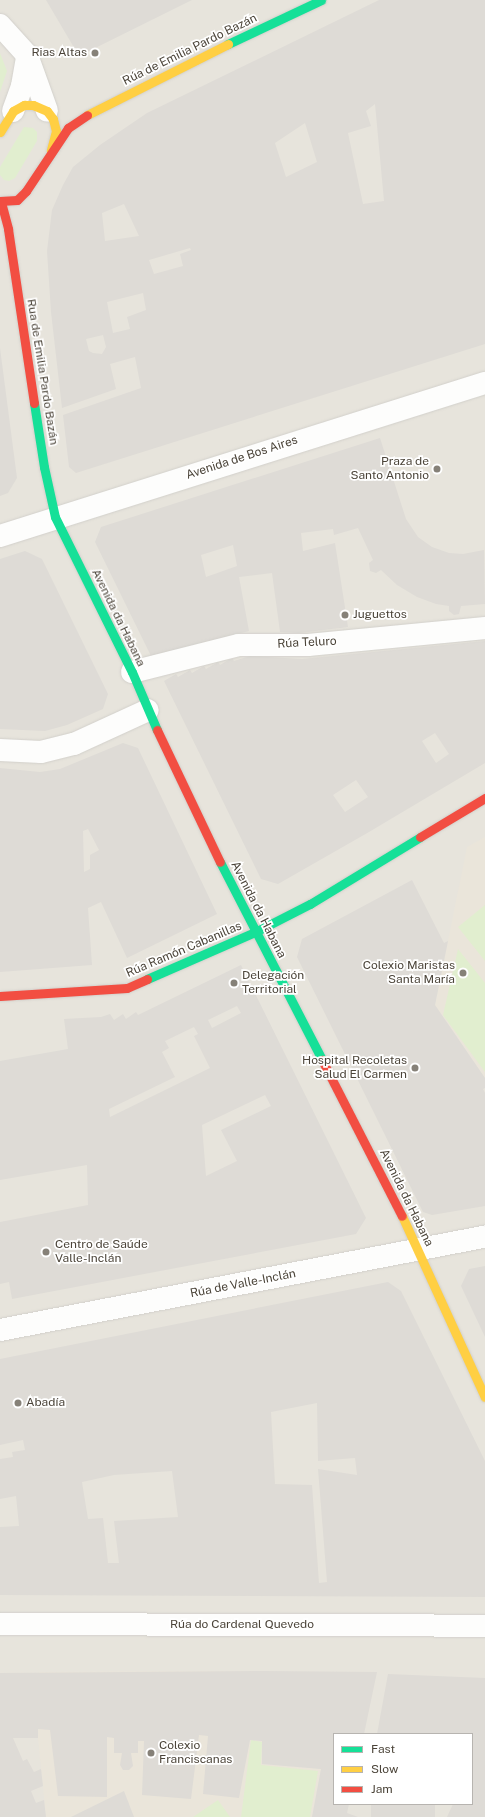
<!DOCTYPE html>
<meta charset="utf-8">
<style>
body{margin:0}
#map{position:relative;width:485px;height:1817px;overflow:hidden;background:#f4f2ee;font-family:"Public Sans",sans-serif}
div>[style]{position:absolute}
.residential>*{inset:0;background:#e7e4dc}
.education>*{inset:0;background:#eae5da}
.green>*{inset:0;background:#e1eecf}
.building>*{inset:0;background:#dedbd6;transform-origin:0 0}
.roads{filter:drop-shadow(0 0 1px #d2d0cb) drop-shadow(0 0 1px #d2d0cb)}
.street>*{height:22px;margin:-11px;padding:0 11px;transform-origin:11px;border-radius:11px;background:#fdfdfc}
.fast>*{height:9px;margin:-4.5px;padding:0 4.5px;transform-origin:4.5px;border-radius:4.5px;background:#16e098}
.slow>*{height:9px;margin:-4.5px;padding:0 4.5px;transform-origin:4.5px;border-radius:4.5px;background:#ffcf43}
.jam>*{height:9px;margin:-4.5px;padding:0 4.5px;transform-origin:4.5px;border-radius:4.5px;background:#f24e42}
.dots>*{width:11px;height:11px;translate:-50% -50%;box-sizing:border-box;border:2px solid #fff;border-radius:50%}
span{translate:-50% -50%;white-space:nowrap;text-align:center;line-height:1.15;-webkit-text-stroke:3.5px #fff;paint-order:stroke}
.street-label{font-size:12px;color:#4b4439}
.poi-label{font-size:12px;color:#4b4439}
.right{translate:-100% -50%;text-align:right}
.left{translate:0 -50%;text-align:left}
.legend{position:absolute;left:333px;top:1733px;width:140px;height:72px;box-sizing:border-box;background:#fff;border:1px solid #b7b4b0;margin:0;padding:5px 7px;list-style:none;font-size:12px;color:#4b4439}
.legend li{display:flex;align-items:center;gap:8px;height:20px}
.legend b{width:20px;border:1px solid #b7b4b0}
</style>
<div id="map">
<div class="residential">
<div style="clip-path:polygon(evenodd,0 0,485px 0,485px 1817px,0 1817px,0 0,334px 1734px,472px 1734px,472px 1804px,334px 1804px,334px 1734px)"></div>
</div>
<div class="education">
<div style="clip-path:polygon(485px 837px,485px 1078px,435px 1005px,467px 847px)"></div>
<div style="clip-path:polygon(263px 1671px,251px 1740px,262px 1741px,262px 1764px,321px 1769px,312px 1817px,46px 1817px,38px 1738px,39px 1672px)"></div>
</div>
<div class="green">
<div style="clip-path:polygon(0 53px,7px 71px,0 92px)"></div>
<div style="clip-path:polygon(24px 127px,33px 128px,37px 132px,37px 141px,15px 178px,9px 181px,4px 180px,0 175px,0 167px)"></div>
<div style="clip-path:polygon(485px 905px,485px 961px,458px 927px)"></div>
<div style="clip-path:polygon(458px 949px,485px 983px,485px 1072px,443px 1015px)"></div>
<div style="clip-path:polygon(251px 1740px,262px 1742px,261px 1765px,318px 1771px,310px 1817px,241px 1817px)"></div>
<div style="clip-path:polygon(218px 1800px,230px 1817px,193px 1817px)"></div>
</div>
<div class="building">
<div style="clip-path:polygon(46px 0,192px 0,79px 56px)"></div>
<div style="clip-path:polygon(evenodd,379px 0,485px 0,485px 344px,76px 473px,69px 467px,63px 415px,141px 388px,135px 357px,110px 364px,116px 389px,62px 408px,51px 312px,47px 251px,52px 210px,63px 185px,73px 167px,100px 145px,147px 113px,379px 0,375px 104px,384px 201px,363px 204px,348px 133px,371px 126px,366px 111px,375px 104px,379px 0,305px 123px,317px 162px,286px 177px,275px 143px,305px 123px,379px 0,124px 204px,139px 236px,105px 241px,102px 213px,124px 204px,379px 0,190px 248px,191px 250px,180px 254px,183px 266px,154px 274px,149px 260px,190px 248px,379px 0,143px 293px,146px 310px,127px 317px,130px 329px,113px 333px,107px 302px,143px 293px,379px 0,103px 335px,106px 347px,102px 354px,93px 353px,89px 351px,86px 339px,103px 335px)"></div>
<div style="clip-path:polygon(0 348px,17px 478px,8px 493px,0 496px)"></div>
<div style="clip-path:polygon(evenodd,380px 438px,406px 519px,418px 537px,432px 547px,449px 553px,463px 554px,484px 550px,485px 604px,461px 606px,459px 614px,454px 615px,449px 611px,449px 606px,436px 604px,417px 597px,397px 585px,381px 570px,376px 573px,370px 571px,369px 563px,373px 560px,358px 528px,334px 535px,333px 529px,301px 533px,303px 551px,335px 543px,348px 627px,299px 633px,280px 632px,272px 573px,239px 577px,249px 631px,151px 656px,95px 542px,101px 527px,380px 438px,233px 545px,237px 566px,206px 577px,201px 555px,233px 545px)"></div>
<div style="clip-path:polygon(25px 551px,42px 559px,108px 694px,103px 709px,67px 725px,45px 731px,0 729px,0 559px)"></div>
<div style="clip-path:polygon(evenodd,485px 641px,485px 763px,369px 832px,278px 884px,261px 879px,164px 681px,176px 674px,178px 677px,190px 670px,192px 673px,204px 666px,206px 669px,218px 662px,220px 665px,232px 658px,234px 661px,250px 656px,302px 659px,485px 641px,435px 733px,449px 754px,436px 763px,422px 741px,435px 733px,485px 641px,356px 780px,368px 797px,345px 812px,333px 795px,356px 780px)"></div>
<div style="clip-path:polygon(evenodd,123px 743px,138px 748px,217px 914px,127px 958px,101px 902px,88px 908px,92px 965px,0 972px,0 768px,40px 772px,60px 769px,123px 743px,88px 829px,99px 850px,90px 855px,90px 869px,84px 872px,83px 831px,88px 829px)"></div>
<div style="clip-path:polygon(412px 880px,444px 943px,448px 941px,435px 1005px,485px 1078px,485px 1088px,483px 1089px,485px 1093px,485px 1206px,432px 1215px,423px 1212px,297px 957px,302px 939px)"></div>
<div style="clip-path:polygon(evenodd,241px 965px,366px 1218px,356px 1234px,12px 1299px,9px 1282px,0 1284px,0 1222px,88px 1205px,87px 1165px,0 1180px,0 1061px,68px 1049px,64px 1019px,101px 1017px,110px 1014px,114px 1020px,123px 1014px,126px 1019px,136px 1012px,138px 1015px,241px 965px,237px 1006px,241px 1013px,212px 1028px,208px 1020px,237px 1006px,241px 965px,194px 1027px,198px 1034px,194px 1036px,210px 1068px,110px 1117px,109px 1109px,175px 1077px,162px 1052px,169px 1048px,165px 1041px,194px 1027px,241px 965px,265px 1095px,271px 1106px,221px 1130px,237px 1161px,206px 1176px,202px 1125px,265px 1095px)"></div>
<div style="clip-path:polygon(485px 1266px,485px 1337px,461px 1286px,469px 1269px)"></div>
<div style="clip-path:polygon(evenodd,388px 1282px,401px 1291px,485px 1461px,485px 1597px,0 1595px,0 1527px,19px 1526px,16px 1496px,0 1499px,0 1459px,13px 1457px,12px 1452px,25px 1450px,23px 1440px,0 1445px,0 1359px,388px 1282px,317px 1403px,318px 1461px,355px 1458px,357px 1475px,318px 1469px,327px 1582px,319px 1583px,312px 1485px,275px 1484px,271px 1412px,317px 1403px,388px 1282px,172px 1471px,178px 1517px,114px 1521px,119px 1563px,108px 1563px,103px 1518px,88px 1519px,82px 1482px,114px 1475px,172px 1471px)"></div>
<div style="clip-path:polygon(263px 1671px,377px 1672px,364px 1734px,334px 1734px,334px 1804px,349px 1804px,347px 1813px,358px 1817px,312px 1817px,321px 1769px,262px 1764px,262px 1741px,250px 1740px,239px 1798px,203px 1794px,208px 1736px,199px 1735px,191px 1799px,142px 1795px,144px 1741px,138px 1741px,138px 1753px,131px 1753px,133px 1766px,129px 1770px,123px 1770px,120px 1765px,122px 1753px,114px 1753px,114px 1738px,107px 1737px,107px 1797px,58px 1796px,50px 1730px,38px 1729px,38px 1738px,13px 1738px,23px 1761px,27px 1759px,34px 1772px,41px 1769px,43px 1786px,31px 1791px,36px 1803px,44px 1800px,46px 1817px,0 1817px,0 1673px)"></div>
<div style="clip-path:polygon(388px 1674px,485px 1678px,485px 1817px,447px 1817px,453px 1804px,472px 1804px,472px 1734px,377px 1734px)"></div>
<div style="clip-path:polygon(124px 1791px,134px 1817px,71px 1817px)"></div>
<div style="left:371px;top:1804px;width:64px;height:14px"></div>
</div>
<div class="roads">
<div class="street">
<div style="left:0;top:25px;width:40px;rotate:48deg"></div>
<div style="left:27px;top:55px;width:59px;rotate:70.3deg"></div>
<div style="left:13px;top:111px;width:27px;rotate:-70deg"></div>
<div style="left:22px;top:86px;width:29px;rotate:-80deg"></div>
<div style="left:0;top:536px;width:509px;rotate:-17.51deg"></div>
<div style="left:132px;top:672px;width:110px;rotate:-14.2deg"></div>
<div style="left:239px;top:645px;width:69px"></div>
<div style="left:308px;top:645px;width:178px;rotate:-5.5deg"></div>
<div style="left:0;top:750px;width:41px;rotate:2.8deg"></div>
<div style="left:41px;top:752px;width:34px;rotate:-14deg"></div>
<div style="left:74px;top:744px;width:81px;rotate:-24.7deg"></div>
<div style="left:0;top:1330px;width:494px;rotate:-10.9deg"></div>
<div style="left:0;top:1624px;width:485px;rotate:0.2deg"></div>
</div>
<div class="fast">
<div style="left:228px;top:44px;width:103px;rotate:-25.3deg"></div>
<div style="left:34px;top:403px;width:65px;rotate:81.1deg"></div>
<div style="left:44px;top:467px;width:51px;rotate:77.6deg"></div>
<div style="left:55px;top:517px;width:173px;rotate:63.6deg"></div>
<div style="left:132px;top:672px;width:63px;rotate:66.7deg"></div>
<div style="left:220px;top:862px;width:223px;rotate:62.7deg"></div>
<div style="left:147px;top:979px;width:118px;rotate:-23.5deg"></div>
<div style="left:255px;top:932px;width:62px;rotate:-27deg"></div>
<div style="left:310px;top:904px;width:129px;rotate:-31.3deg"></div>
</div>
<div class="slow">
<div style="left:87px;top:115px;width:158px;rotate:-26.7deg"></div>
<div style="left:0;top:132px;width:25px;rotate:-58deg"></div>
<div style="left:13px;top:111px;width:13px;rotate:-29deg"></div>
<div style="left:24px;top:105px;width:9px"></div>
<div style="left:33px;top:105px;width:15px;rotate:23deg"></div>
<div style="left:47px;top:111px;width:10px;rotate:53deg"></div>
<div style="left:53px;top:119px;width:12px;rotate:76deg"></div>
<div style="left:56px;top:131px;width:20px;rotate:105deg"></div>
<div style="left:402px;top:1216px;width:199px;rotate:65.4deg"></div>
</div>
<div class="jam">
<div style="left:0;top:201px;width:17px;rotate:-3deg"></div>
<div style="left:17px;top:200px;width:13px;rotate:-45deg"></div>
<div style="left:26px;top:191px;width:76px;rotate:-56.3deg"></div>
<div style="left:68px;top:128px;width:23px;rotate:-34deg"></div>
<div style="left:1px;top:202px;width:28px;rotate:75deg"></div>
<div style="left:8px;top:229px;width:176px;rotate:81.5deg"></div>
<div style="left:157px;top:730px;width:146px;rotate:64.5deg"></div>
<div style="left:420px;top:837px;width:76px;rotate:-31deg"></div>
<div style="left:0;top:996px;width:127px;rotate:-3.6deg"></div>
<div style="left:127px;top:988px;width:22px;rotate:-24deg"></div>
<div style="left:322px;top:1060px;width:175px;rotate:62.9deg"></div>
</div>
</div>
<div class="dots">
<div style="left:95px;top:53px;background:#868178"></div>
<div style="left:437px;top:469px;background:#868178"></div>
<div style="left:345px;top:615px;background:#868178"></div>
<div style="left:463px;top:973px;background:#868178"></div>
<div style="left:234px;top:983px;background:#868178"></div>
<div style="left:415px;top:1068px;background:#868178"></div>
<div style="left:46px;top:1252px;background:#868178"></div>
<div style="left:18px;top:1403px;background:#868178"></div>
<div style="left:151px;top:1753px;background:#868178"></div>
</div>
<div class="street-label">
<span style="left:190px;top:50px;rotate:-26deg">Rúa de Emilia Pardo Bazán</span>
<span style="left:42px;top:372px;rotate:81deg">Rua de Emilia Pardo Bazán</span>
<span style="left:242px;top:458px;rotate:-18deg">Avenida de Bos Aires</span>
<span style="left:118px;top:618px;rotate:64deg">Avenida da Habana</span>
<span style="left:307px;top:643px;rotate:-3deg">Rúa Teluro</span>
<span style="left:258px;top:910px;rotate:63deg">Avenida da Habana</span>
<span style="left:184px;top:950px;rotate:-23deg">Rúa Ramón Cabanillas</span>
<span style="left:406px;top:1198px;rotate:64deg">Avenida da Habana</span>
<span style="left:243px;top:1284px;rotate:-11deg">Rúa de Valle-Inclán</span>
<span style="left:242px;top:1625px">Rúa do Cardenal Quevedo</span>
</div>
<div class="poi-label">
<span class="right" style="left:87px;top:53px">Rias Altas</span>
<span class="right" style="left:429px;top:469px">Praza de<br>Santo Antonio</span>
<span class="left" style="left:353px;top:615px">Juguettos</span>
<span class="right" style="left:455px;top:973px">Colexio Maristas<br>Santa María</span>
<span class="left" style="left:242px;top:983px">Delegación<br>Territorial</span>
<span class="right" style="left:407px;top:1068px">Hospital Recoletas<br>Salud El Carmen</span>
<span class="left" style="left:55px;top:1252px">Centro de Saúde<br>Valle-Inclán</span>
<span class="left" style="left:26px;top:1403px">Abadía</span>
<span class="left" style="left:159px;top:1753px">Colexio<br>Franciscanas</span>
</div>
<ul class="legend">
<li><b style="height:5px;background:#16e098"></b>Fast</li>
<li><b style="height:5px;background:#ffcf43"></b>Slow</li>
<li><b style="height:5px;background:#f24e42"></b>Jam</li>
</ul>
</div>
